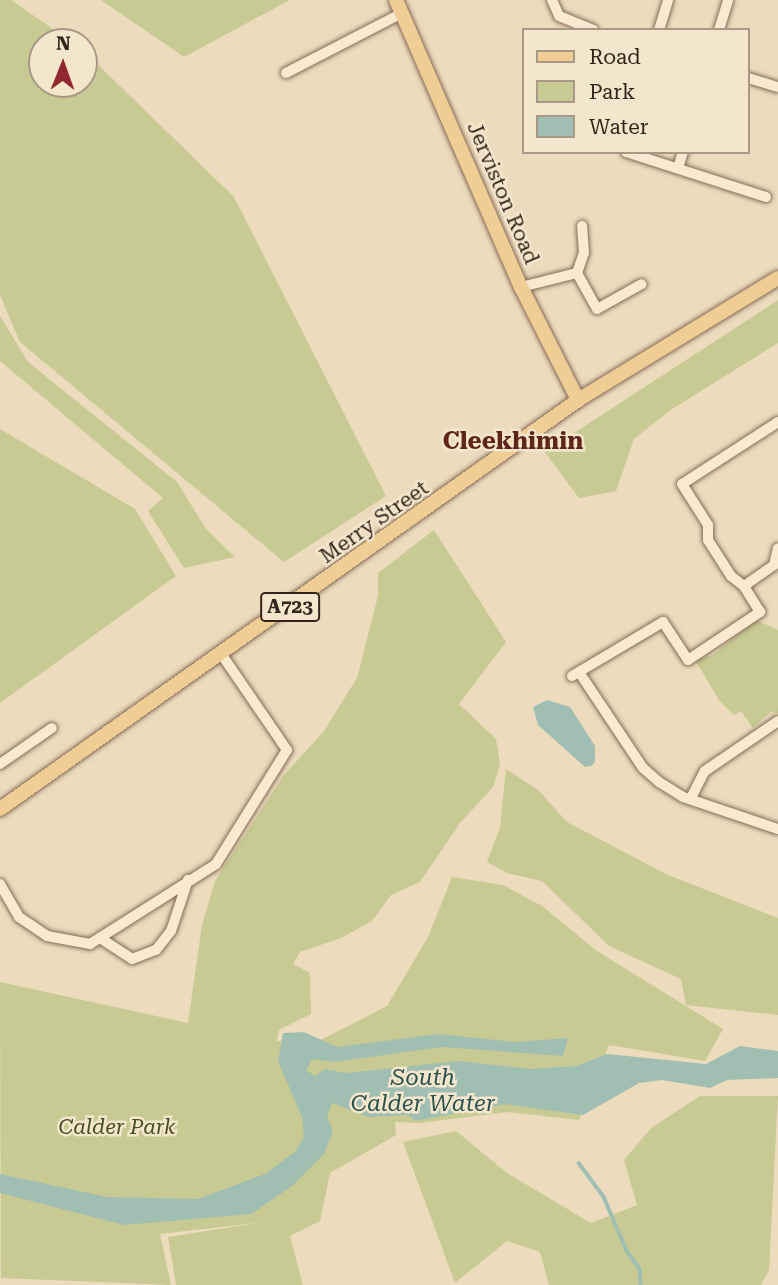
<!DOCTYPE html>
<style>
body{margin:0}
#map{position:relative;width:778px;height:1285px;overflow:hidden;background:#ecdbbd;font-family:"Roboto Serif",serif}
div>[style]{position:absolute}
.green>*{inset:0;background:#c7ca92}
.water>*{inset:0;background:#a1beb3}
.stream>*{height:3.5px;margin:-1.75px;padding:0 1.75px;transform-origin:1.75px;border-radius:1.75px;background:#a1beb3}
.roads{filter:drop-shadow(0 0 2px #846c57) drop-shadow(0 0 2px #846c57)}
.minor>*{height:10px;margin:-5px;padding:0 5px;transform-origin:5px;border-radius:5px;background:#f8e9d0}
.major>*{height:14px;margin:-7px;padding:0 7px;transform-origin:7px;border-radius:7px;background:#f0cd94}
span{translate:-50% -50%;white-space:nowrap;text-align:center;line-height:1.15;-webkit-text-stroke:5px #f4e6cc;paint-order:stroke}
.shield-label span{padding:2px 5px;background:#f4e6cc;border:2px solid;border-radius:5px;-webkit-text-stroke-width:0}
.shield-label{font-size:19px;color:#33251b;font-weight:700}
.street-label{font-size:21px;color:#33251b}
.park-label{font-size:21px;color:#474f22;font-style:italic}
.water-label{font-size:23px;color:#2b534d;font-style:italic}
.quarter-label{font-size:24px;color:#5f251c;font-weight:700}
.legend{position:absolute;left:522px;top:28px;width:228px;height:126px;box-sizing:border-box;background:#f4e6cc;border:2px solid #a79985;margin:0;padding:9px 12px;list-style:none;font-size:21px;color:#33251b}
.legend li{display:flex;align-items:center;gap:14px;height:35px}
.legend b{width:35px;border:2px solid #a79985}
.north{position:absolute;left:28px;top:28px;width:70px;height:70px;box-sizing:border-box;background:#f4e6cc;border:2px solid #a79985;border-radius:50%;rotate:1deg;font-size:19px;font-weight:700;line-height:28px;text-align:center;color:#33251b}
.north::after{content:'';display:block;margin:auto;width:24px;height:32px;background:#912830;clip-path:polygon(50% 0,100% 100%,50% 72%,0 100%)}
</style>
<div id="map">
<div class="green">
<div style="clip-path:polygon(0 0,11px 0,72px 42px,42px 42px,42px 84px,84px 84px,84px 51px,234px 197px,386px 496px,284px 562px,20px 342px,0 295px)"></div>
<div style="clip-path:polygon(101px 0,290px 0,184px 57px)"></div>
<div style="clip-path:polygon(778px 300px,778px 343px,669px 411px,634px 439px,616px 491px,579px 498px,545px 452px)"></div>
<div style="clip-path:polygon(0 316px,28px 362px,177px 482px,206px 529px,235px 557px,184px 568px,148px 511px,163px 498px,0 361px)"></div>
<div style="clip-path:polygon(0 429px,135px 509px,176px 576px,0 703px)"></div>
<div style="clip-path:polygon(434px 530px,506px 642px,459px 704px,496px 739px,500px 764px,493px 787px,460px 823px,420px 882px,391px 895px,372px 921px,341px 938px,300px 952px,293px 964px,310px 973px,311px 1014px,279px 1030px,277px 1041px,321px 1040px,387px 1006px,428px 937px,452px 877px,503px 885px,542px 906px,597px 951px,723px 1029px,705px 1061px,609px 1045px,579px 1120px,508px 1112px,420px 1123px,395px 1122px,396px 1135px,330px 1173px,320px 1221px,290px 1236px,303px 1285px,176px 1285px,168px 1237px,257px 1223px,160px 1234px,171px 1285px,1px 1278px,0 982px,188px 1023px,202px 925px,215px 881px,284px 775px,324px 731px,357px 678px,378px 596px,378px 573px)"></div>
<div style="clip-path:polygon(756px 620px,778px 630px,778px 713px,771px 712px,753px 728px,741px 711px,734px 715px,719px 700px,695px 660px,713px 655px)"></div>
<div style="clip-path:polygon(506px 769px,538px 790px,567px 822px,668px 875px,778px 918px,778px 1015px,686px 1005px,681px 979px,609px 946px,542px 881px,507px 873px,487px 862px,500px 828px)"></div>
<div style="clip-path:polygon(700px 1096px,778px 1096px,769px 1270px,761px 1285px,549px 1285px,540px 1252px,507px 1241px,455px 1283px,403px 1142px,456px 1131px,507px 1173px,591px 1223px,637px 1205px,624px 1160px,651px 1128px)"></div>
</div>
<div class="water">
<div style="clip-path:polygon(547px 700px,570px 707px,595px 746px,595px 762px,591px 766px,585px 767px,538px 725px,533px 707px)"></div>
<div style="clip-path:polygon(304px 1032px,337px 1047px,439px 1034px,515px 1042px,568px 1038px,563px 1056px,442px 1047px,334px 1062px,312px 1059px,306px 1070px,315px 1076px,325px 1069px,346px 1073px,459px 1061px,530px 1069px,576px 1066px,607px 1054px,706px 1064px,740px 1046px,778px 1051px,778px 1078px,727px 1080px,710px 1088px,662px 1080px,639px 1083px,583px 1115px,505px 1104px,415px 1121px,408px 1115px,369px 1117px,332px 1103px,327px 1117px,333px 1131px,324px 1154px,292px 1186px,251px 1214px,124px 1225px,0 1193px,0 1174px,107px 1197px,198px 1199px,265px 1174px,295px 1152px,304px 1137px,302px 1117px,278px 1061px,283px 1033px)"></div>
</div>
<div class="stream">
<div style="left:579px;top:1163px;width:42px;rotate:53.7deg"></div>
<div style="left:604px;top:1197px;width:59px;rotate:66.9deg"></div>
<div style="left:627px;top:1251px;width:22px;rotate:54deg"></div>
<div style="left:640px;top:1269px;width:16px;rotate:86deg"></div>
</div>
<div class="roads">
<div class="minor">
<div style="left:552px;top:0;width:17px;rotate:66deg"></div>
<div style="left:559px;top:16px;width:37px;rotate:22deg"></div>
<div style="left:659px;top:30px;width:31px;rotate:-73deg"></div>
<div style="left:719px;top:30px;width:31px;rotate:-73deg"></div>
<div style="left:286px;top:73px;width:131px;rotate:-27.3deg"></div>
<div style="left:748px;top:78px;width:31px;rotate:17deg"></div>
<div style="left:626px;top:152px;width:147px;rotate:17.8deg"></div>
<div style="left:678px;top:168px;width:17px;rotate:-73deg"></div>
<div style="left:577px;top:273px;width:21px;rotate:-71deg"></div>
<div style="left:584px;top:253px;width:27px;rotate:-94deg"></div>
<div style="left:521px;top:287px;width:58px;rotate:-14deg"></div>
<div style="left:577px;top:273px;width:41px;rotate:60.9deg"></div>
<div style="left:597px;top:309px;width:51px;rotate:-29.1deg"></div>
<div style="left:778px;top:422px;width:114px;rotate:147.1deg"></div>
<div style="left:682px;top:484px;width:49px;rotate:57.6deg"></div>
<div style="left:708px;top:525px;width:15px;rotate:90deg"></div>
<div style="left:708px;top:540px;width:43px;rotate:57.4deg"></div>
<div style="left:731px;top:576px;width:16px;rotate:38deg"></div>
<div style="left:744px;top:586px;width:37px;rotate:-35deg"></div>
<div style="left:774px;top:565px;width:17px;rotate:-77deg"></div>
<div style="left:579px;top:672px;width:115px;rotate:56.3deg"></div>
<div style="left:643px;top:768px;width:21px;rotate:41deg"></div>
<div style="left:659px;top:782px;width:28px;rotate:32deg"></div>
<div style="left:683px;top:797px;width:100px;rotate:18.6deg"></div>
<div style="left:572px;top:676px;width:106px;rotate:-30.7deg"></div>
<div style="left:663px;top:622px;width:45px;rotate:56.7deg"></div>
<div style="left:688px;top:660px;width:87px;rotate:-33.7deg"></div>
<div style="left:760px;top:612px;width:31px;rotate:-122deg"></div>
<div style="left:0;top:764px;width:63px;rotate:-34.7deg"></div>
<div style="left:692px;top:796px;width:28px;rotate:-63deg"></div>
<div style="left:705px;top:771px;width:88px;rotate:-34.4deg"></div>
<div style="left:0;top:884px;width:38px;rotate:60deg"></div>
<div style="left:19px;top:917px;width:34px;rotate:34deg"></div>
<div style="left:47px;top:936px;width:44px;rotate:10.5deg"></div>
<div style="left:90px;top:944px;width:149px;rotate:-32.4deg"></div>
<div style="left:216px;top:864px;width:134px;rotate:-58.1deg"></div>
<div style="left:287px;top:750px;width:115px;rotate:-124.4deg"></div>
<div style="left:100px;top:938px;width:38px;rotate:33deg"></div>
<div style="left:132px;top:959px;width:26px;rotate:-21deg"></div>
<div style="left:156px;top:950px;width:24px;rotate:-52deg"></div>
<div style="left:171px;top:931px;width:54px;rotate:-71.6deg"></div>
</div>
<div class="major">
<div style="left:396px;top:0;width:313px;rotate:66.5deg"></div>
<div style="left:521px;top:287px;width:127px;rotate:63.2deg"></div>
<div style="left:0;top:809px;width:708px;rotate:-35.28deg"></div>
<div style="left:578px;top:400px;width:234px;rotate:-31.4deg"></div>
</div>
</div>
<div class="shield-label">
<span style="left:290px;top:607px">A723</span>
</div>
<div class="street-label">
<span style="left:503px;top:193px;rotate:67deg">Jerviston Road</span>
<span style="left:374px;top:522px;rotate:-35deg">Merry Street</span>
</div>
<div class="park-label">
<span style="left:117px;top:1127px">Calder Park</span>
</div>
<div class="water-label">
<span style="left:423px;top:1091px">South<br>Calder Water</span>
</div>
<div class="quarter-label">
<span style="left:513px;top:442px">Cleekhimin</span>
</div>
<ul class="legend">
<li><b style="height:9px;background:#f0cd94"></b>Road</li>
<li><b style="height:19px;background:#c7ca92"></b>Park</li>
<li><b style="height:19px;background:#a1beb3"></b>Water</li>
</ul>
<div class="north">N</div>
</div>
